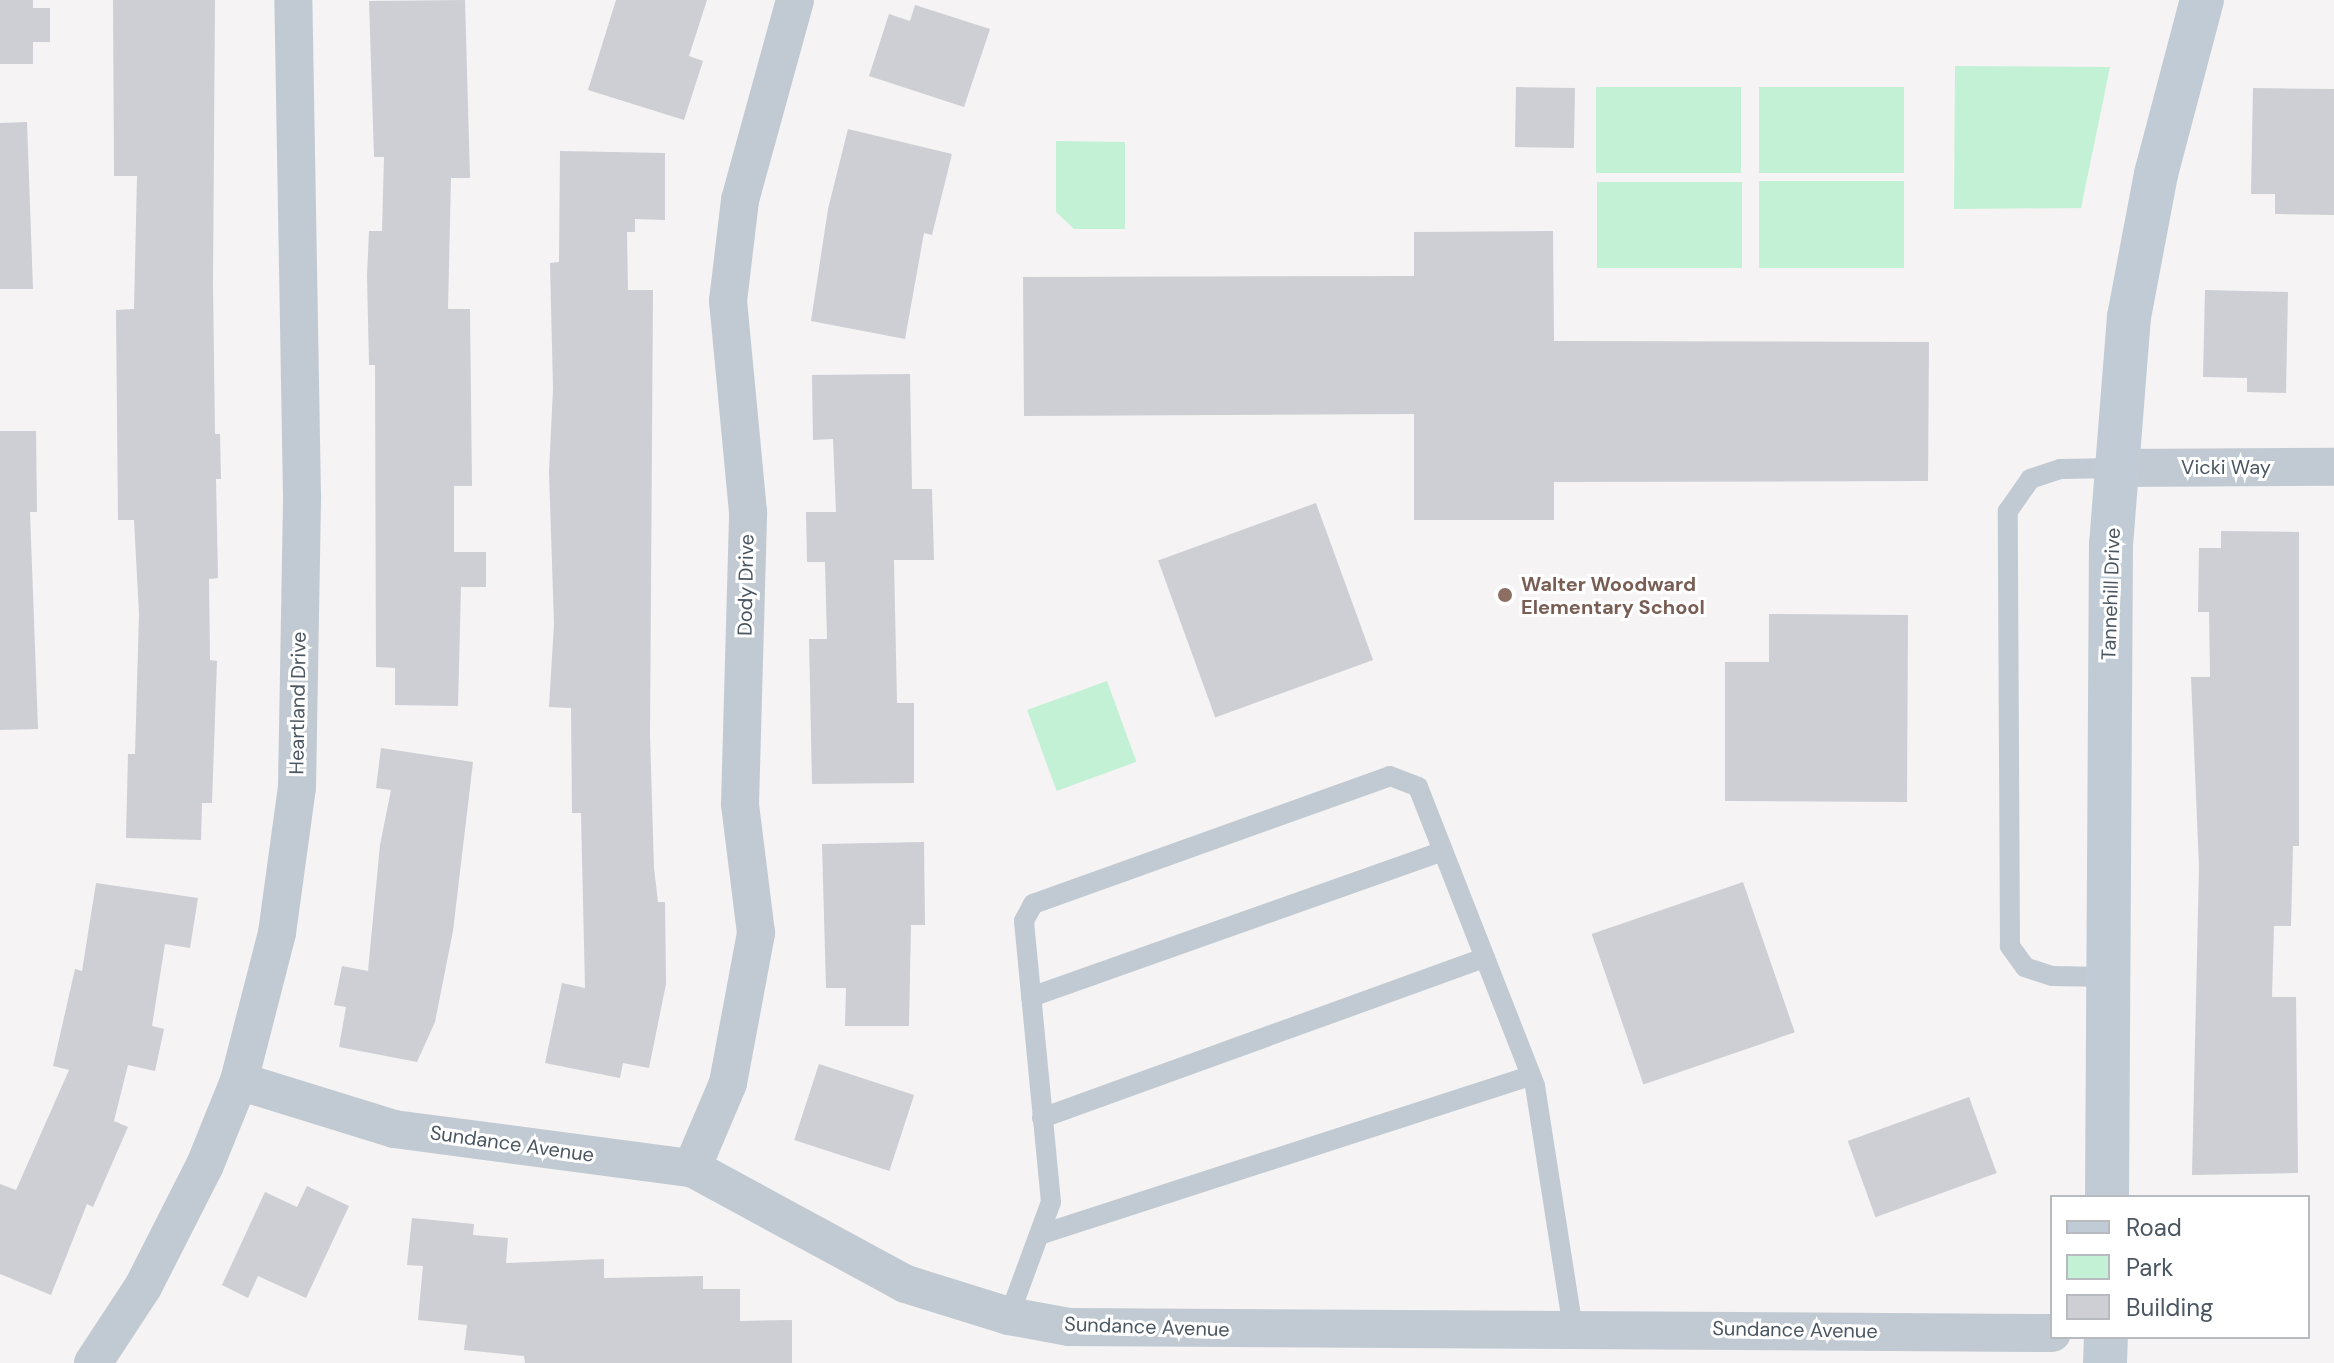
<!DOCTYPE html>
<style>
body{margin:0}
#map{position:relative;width:2334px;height:1363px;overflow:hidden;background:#f5f3f3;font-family:"DM Sans",sans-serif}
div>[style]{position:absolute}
.green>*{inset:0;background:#c3f1d5;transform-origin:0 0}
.building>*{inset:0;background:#cdcfd5;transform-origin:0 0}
.lane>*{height:20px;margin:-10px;padding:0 10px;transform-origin:10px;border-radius:10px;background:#c1cad2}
.street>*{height:38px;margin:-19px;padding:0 19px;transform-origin:19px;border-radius:19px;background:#c1cad2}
.secondary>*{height:44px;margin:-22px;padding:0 22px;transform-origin:22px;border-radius:22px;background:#c1cbd6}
.dots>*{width:22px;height:22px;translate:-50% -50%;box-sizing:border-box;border:4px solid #fff;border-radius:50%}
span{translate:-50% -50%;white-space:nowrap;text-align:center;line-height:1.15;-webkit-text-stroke:6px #fff;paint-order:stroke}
.street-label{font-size:20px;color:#4a5661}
.education-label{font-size:20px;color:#785e54;font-weight:700}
.left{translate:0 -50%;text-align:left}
.legend{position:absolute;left:2050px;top:1195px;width:260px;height:144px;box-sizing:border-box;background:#fff;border:2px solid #b7bbc0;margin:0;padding:10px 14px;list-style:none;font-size:24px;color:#4a5661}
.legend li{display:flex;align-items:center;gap:16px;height:40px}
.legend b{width:40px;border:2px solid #b7bbc0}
</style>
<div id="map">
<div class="green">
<div style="clip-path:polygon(1955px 66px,2110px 67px,2081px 208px,1954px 209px)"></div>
<div style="left:1596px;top:87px;width:145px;height:86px"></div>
<div style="left:1759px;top:87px;width:145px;height:86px"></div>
<div style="clip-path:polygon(1056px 141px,1125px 142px,1125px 229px,1074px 229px,1056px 212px)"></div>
<div style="left:1759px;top:181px;width:145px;height:87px"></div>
<div style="left:1597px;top:182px;width:145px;height:86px"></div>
<div style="left:1107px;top:681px;width:86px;height:85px;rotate:70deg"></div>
</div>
<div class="building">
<div style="clip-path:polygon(0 0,33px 0,33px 8px,50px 8px,50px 42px,33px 42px,33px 64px,0 64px)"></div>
<div style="clip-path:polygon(113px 0,215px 0,213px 285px,215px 434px,220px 434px,221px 479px,216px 479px,218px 578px,209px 579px,210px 660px,217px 661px,212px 803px,202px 803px,201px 840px,126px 838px,128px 754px,135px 754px,139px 614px,134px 520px,118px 520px,116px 310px,134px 309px,137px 176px,114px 176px)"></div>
<div style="clip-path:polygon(465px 0,470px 178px,451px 178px,448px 309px,470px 309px,472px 486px,454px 486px,454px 552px,486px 552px,486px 587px,461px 587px,458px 706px,395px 705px,395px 668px,376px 667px,375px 365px,369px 365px,367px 276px,369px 231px,382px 231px,384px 157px,374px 157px,369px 1px)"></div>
<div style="clip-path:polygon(616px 0,707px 0,689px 56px,703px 61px,684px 120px,588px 90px)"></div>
<div style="clip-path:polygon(915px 5px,990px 29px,964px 107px,869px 76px,889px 14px,910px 21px)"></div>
<div style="left:1516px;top:87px;width:59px;height:60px;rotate:1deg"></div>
<div style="clip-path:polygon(2253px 88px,2334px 89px,2334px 215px,2275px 214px,2275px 194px,2251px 194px)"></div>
<div style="clip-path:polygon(27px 122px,33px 289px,0 289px,0 123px)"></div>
<div style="clip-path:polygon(848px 129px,952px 154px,932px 235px,924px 233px,905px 339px,811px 321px,828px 209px)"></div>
<div style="clip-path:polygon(560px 151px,665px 153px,665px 220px,635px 219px,635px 232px,627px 232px,628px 290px,653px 290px,650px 734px,654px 868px,658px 902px,665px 902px,666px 984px,649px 1068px,623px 1063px,620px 1078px,545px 1063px,562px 983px,585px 988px,581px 813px,572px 813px,571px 708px,549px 707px,554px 624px,549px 472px,553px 389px,550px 263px,559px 262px)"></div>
<div style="clip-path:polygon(1553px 231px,1554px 341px,1929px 342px,1928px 481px,1554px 482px,1554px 520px,1414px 520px,1414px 414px,1024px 416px,1023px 277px,1414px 276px,1414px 232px)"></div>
<div style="clip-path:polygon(2205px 290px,2288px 292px,2286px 393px,2247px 392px,2247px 378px,2203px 377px)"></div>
<div style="clip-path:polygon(910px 374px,912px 489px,932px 489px,934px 560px,894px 560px,897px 703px,914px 703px,914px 783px,812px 784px,809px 639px,827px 639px,825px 562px,807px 562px,806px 512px,836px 512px,833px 439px,813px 440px,812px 375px)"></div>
<div style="clip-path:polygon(0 431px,36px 431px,37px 512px,30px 512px,38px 729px,0 730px)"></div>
<div style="left:1316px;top:503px;width:167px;height:168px;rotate:70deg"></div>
<div style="clip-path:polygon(2221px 531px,2299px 532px,2299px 846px,2293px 846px,2291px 926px,2274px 926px,2272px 997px,2296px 997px,2298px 1173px,2192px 1175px,2199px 867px,2191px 677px,2210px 677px,2209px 612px,2198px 612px,2199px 548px,2221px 548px)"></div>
<div style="clip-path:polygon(1769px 614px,1908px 615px,1907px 802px,1725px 801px,1725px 662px,1769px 662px)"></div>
<div style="clip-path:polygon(381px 748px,473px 762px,453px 931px,435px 1022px,417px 1062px,339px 1047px,346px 1007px,334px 1005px,342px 966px,368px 971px,380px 845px,391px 790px,376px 788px)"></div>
<div style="clip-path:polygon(924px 842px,925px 925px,911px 925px,909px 1026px,845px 1026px,846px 988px,826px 988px,822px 844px)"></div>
<div style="left:1743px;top:882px;width:159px;height:160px;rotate:71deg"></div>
<div style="clip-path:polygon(96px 883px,198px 898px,190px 948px,165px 944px,152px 1026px,164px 1029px,155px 1071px,128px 1065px,114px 1121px,128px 1127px,93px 1207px,87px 1204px,51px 1295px,0 1274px,0 1184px,16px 1190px,69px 1070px,53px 1066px,75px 969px,82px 971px)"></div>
<div style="left:819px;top:1064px;width:100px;height:80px;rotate:18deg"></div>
<div style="left:1969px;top:1097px;width:81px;height:129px;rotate:70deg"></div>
<div style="clip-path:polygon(307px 1186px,349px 1206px,306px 1298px,258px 1276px,248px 1298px,222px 1285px,265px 1192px,297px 1207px)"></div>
<div style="clip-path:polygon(412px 1218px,474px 1224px,473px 1235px,508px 1238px,506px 1263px,604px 1259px,604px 1278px,703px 1276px,703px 1289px,740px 1289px,740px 1321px,792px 1320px,792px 1363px,525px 1363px,524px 1356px,464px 1350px,467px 1325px,418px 1320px,423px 1266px,407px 1265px)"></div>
</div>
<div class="lane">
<div style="left:2107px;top:977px;width:55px;rotate:-179deg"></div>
<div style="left:2052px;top:976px;width:28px;rotate:-162deg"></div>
<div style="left:2025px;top:967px;width:26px;rotate:-126deg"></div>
<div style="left:2010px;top:946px;width:435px;rotate:-90.3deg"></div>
<div style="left:2008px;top:511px;width:39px;rotate:-55deg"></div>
<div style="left:2030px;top:479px;width:32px;rotate:-18deg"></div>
<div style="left:2060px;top:469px;width:57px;rotate:-1deg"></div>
<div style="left:1031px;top:997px;width:437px;rotate:-19.5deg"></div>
<div style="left:1042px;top:1118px;width:471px;rotate:-19.9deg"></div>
<div style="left:1039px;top:1235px;width:516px;rotate:-17.94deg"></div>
<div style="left:1009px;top:1316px;width:121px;rotate:-69.8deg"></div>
<div style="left:1051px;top:1202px;width:282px;rotate:-95.5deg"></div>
<div style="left:1024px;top:921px;width:19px;rotate:-62deg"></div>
<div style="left:1033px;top:904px;width:379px;rotate:-19.7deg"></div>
<div style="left:1390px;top:776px;width:30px;rotate:21deg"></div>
<div style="left:1418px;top:787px;width:321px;rotate:68.6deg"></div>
<div style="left:1535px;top:1086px;width:245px;rotate:81.1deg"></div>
</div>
<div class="street">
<div style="left:2117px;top:468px;width:217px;rotate:-0.3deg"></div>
<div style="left:239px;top:1081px;width:162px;rotate:17.2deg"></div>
<div style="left:394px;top:1129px;width:301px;rotate:7.5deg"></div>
<div style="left:692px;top:1168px;width:243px;rotate:28.5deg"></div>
<div style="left:906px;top:1284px;width:108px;rotate:17.3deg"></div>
<div style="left:1009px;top:1316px;width:61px;rotate:10.4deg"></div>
<div style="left:1069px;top:1327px;width:983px;rotate:0.35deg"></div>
<div style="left:692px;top:1168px;width:92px;rotate:-67deg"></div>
<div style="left:728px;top:1083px;width:153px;rotate:-79.4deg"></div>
<div style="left:756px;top:933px;width:130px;rotate:-97.1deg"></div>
<div style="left:740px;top:804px;width:292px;rotate:-88.4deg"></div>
<div style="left:748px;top:512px;width:212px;rotate:-95.4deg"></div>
<div style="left:728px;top:301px;width:102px;rotate:-83.2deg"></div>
<div style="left:740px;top:200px;width:207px;rotate:-74.6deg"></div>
<div style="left:93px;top:1363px;width:91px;rotate:-56.7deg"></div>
<div style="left:143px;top:1287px;width:137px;rotate:-63.1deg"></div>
<div style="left:205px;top:1165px;width:91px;rotate:-68deg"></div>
<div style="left:239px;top:1081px;width:153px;rotate:-75.6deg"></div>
<div style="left:277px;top:933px;width:147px;rotate:-82.2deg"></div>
<div style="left:297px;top:787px;width:291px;rotate:-89deg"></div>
<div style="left:302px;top:496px;width:496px;rotate:-91deg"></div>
</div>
<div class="secondary">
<div style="left:2107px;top:1197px;width:652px;rotate:-89.65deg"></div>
<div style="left:2111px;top:545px;width:229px;rotate:-85.5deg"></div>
<div style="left:2129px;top:317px;width:146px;rotate:-79.3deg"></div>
<div style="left:2156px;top:174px;width:180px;rotate:-75.2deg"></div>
<div style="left:2105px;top:1363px;width:26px;rotate:-88deg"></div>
</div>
<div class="dots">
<div style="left:1505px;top:595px;background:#8d6e63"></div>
</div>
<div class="street-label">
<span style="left:2226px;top:467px">Vicki Way</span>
<span style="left:746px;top:585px;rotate:-89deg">Dody Drive</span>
<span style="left:2111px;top:594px;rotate:-88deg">Tannehill Drive</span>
<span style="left:298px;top:703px;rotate:-89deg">Heartland Drive</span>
<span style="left:512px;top:1144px;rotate:8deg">Sundance Avenue</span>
<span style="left:1147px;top:1327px;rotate:2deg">Sundance Avenue</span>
<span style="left:1795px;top:1330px;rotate:1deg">Sundance Avenue</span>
</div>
<div class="education-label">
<span class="left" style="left:1521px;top:596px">Walter Woodward<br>Elementary School</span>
</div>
<ul class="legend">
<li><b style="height:10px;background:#c1cbd6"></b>Road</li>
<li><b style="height:22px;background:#c3f1d5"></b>Park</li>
<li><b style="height:22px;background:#cdcfd5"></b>Building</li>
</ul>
</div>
